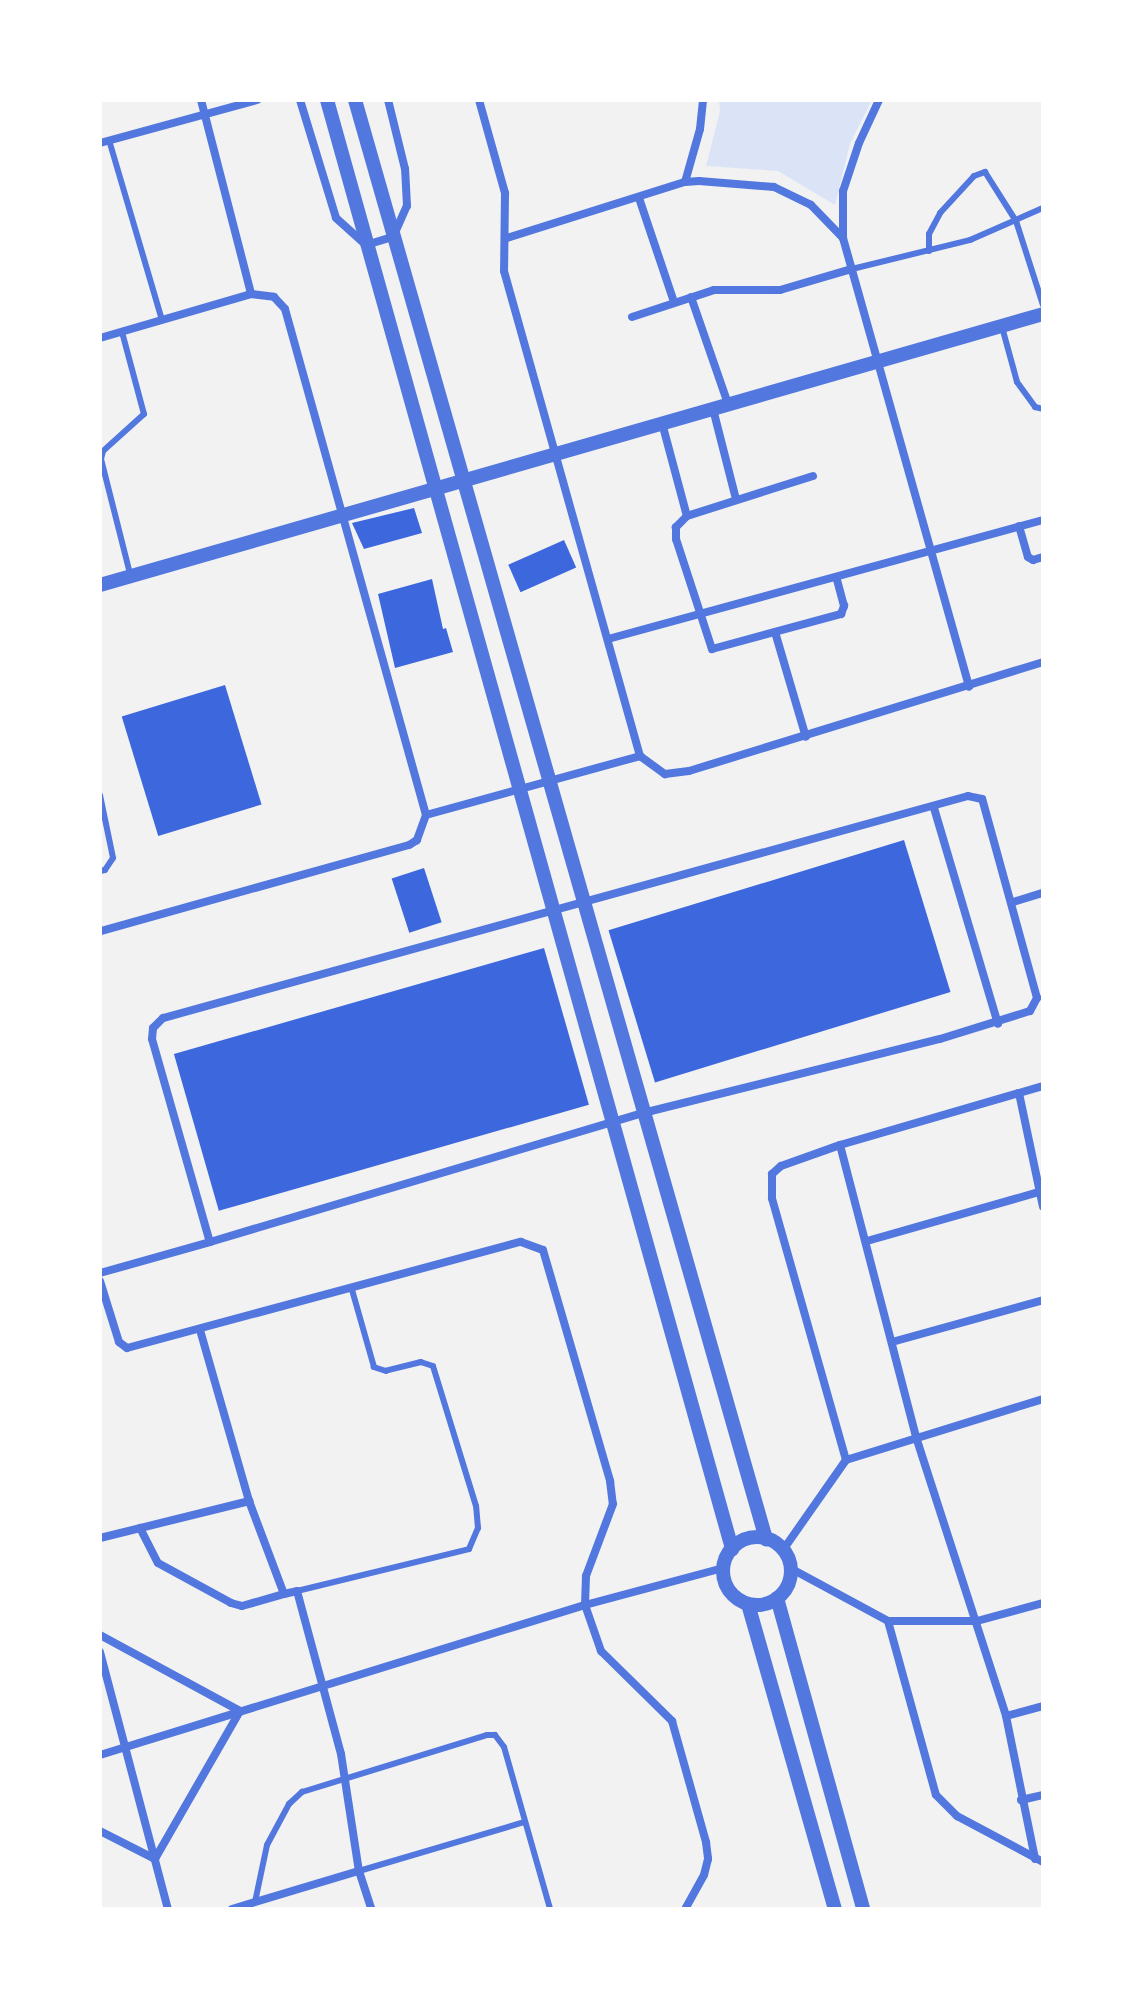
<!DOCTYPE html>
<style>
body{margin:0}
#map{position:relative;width:1143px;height:2009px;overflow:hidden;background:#f2f2f2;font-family:"Varela Round",sans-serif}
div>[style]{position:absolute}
.green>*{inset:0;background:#dbe4f7}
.building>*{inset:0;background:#3d67dc;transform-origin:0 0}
.service>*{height:6px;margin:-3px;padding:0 3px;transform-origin:3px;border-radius:3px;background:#5277de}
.minor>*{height:8px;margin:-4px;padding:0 4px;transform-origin:4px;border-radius:4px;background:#5277de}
.tertiary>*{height:14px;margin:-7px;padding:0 7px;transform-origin:7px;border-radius:7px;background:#5277de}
.tertiary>.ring{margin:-7px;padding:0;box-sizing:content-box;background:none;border:14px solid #5277de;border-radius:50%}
span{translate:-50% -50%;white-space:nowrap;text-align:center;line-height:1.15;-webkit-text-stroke:6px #fff;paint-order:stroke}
.frame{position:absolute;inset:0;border:102px solid #fff;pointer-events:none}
</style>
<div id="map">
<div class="green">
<div style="clip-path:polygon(719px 100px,872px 100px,850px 144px,835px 205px,778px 171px,706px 166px,720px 111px)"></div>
</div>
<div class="building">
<div style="clip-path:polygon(414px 508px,422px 533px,364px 549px,352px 523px)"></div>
<div style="left:564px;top:540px;width:30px;height:61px;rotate:66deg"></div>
<div style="clip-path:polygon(432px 579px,443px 629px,446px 628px,453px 652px,395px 668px,378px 594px)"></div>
<div style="left:225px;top:685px;width:125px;height:108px;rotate:73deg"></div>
<div style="left:904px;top:840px;width:159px;height:309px;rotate:73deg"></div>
<div style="left:424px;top:868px;width:57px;height:34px;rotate:72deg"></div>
<div style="left:544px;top:948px;width:163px;height:385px;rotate:74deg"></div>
</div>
<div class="service">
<div style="left:109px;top:140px;width:188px;rotate:73.6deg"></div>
<div style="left:929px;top:251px;width:17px;rotate:-90deg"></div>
<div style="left:929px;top:234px;width:24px;rotate:-62deg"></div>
<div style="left:940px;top:213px;width:50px;rotate:-47.4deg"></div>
<div style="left:974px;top:176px;width:12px;rotate:-20deg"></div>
<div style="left:985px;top:172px;width:58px;rotate:57.7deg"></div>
<div style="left:1016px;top:221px;width:88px;rotate:72.2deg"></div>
<div style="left:852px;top:269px;width:122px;rotate:-13.8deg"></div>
<div style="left:970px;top:240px;width:80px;rotate:-23.7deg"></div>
<div style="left:1002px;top:327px;width:57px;rotate:74.7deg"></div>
<div style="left:1017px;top:382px;width:31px;rotate:54deg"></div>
<div style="left:1035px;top:407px;width:8px;rotate:14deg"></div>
<div style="left:122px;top:332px;width:85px;rotate:75deg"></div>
<div style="left:144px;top:414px;width:55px;rotate:137.9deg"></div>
<div style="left:103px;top:451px;width:8px;rotate:104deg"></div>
<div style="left:101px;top:459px;width:119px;rotate:75.8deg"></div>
<div style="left:100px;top:795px;width:64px;rotate:78.3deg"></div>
<div style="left:113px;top:858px;width:14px;rotate:124deg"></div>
<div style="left:105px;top:870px;width:5px;rotate:169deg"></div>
<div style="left:297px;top:1591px;width:177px;rotate:-13.7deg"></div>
<div style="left:469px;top:1549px;width:23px;rotate:-67deg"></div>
<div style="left:478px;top:1528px;width:22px;rotate:-95deg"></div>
<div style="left:476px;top:1506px;width:146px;rotate:-107.1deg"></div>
<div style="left:433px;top:1366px;width:13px;rotate:-162deg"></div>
<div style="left:421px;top:1362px;width:36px;rotate:166deg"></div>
<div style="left:386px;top:1371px;width:13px;rotate:-162deg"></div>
<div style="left:374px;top:1367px;width:80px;rotate:-105.9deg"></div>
<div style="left:359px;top:1871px;width:172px;rotate:-16.5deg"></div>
<div style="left:255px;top:1902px;width:58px;rotate:-78.1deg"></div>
<div style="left:267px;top:1845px;width:47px;rotate:-61.8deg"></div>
<div style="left:289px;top:1804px;width:18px;rotate:-43deg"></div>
<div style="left:302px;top:1792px;width:194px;rotate:-17.1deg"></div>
<div style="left:487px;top:1735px;width:8px"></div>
<div style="left:495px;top:1735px;width:15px;rotate:53deg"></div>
<div style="left:504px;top:1747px;width:168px;rotate:74.1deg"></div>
</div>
<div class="minor">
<div style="left:201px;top:100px;width:200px;rotate:75.5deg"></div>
<div style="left:300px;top:100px;width:123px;rotate:73deg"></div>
<div style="left:336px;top:218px;width:40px;rotate:42deg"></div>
<div style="left:366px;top:245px;width:28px;rotate:-17deg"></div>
<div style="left:393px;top:237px;width:34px;rotate:-66deg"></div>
<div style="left:407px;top:206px;width:37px;rotate:-93deg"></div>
<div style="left:405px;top:169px;width:71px;rotate:-103.8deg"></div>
<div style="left:479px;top:100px;width:97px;rotate:74.4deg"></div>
<div style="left:505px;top:193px;width:78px;rotate:90.7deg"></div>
<div style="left:504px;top:271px;width:504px;rotate:74.34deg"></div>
<div style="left:879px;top:100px;width:47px;rotate:114.9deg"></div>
<div style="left:859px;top:143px;width:51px;rotate:108.4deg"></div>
<div style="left:843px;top:191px;width:47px;rotate:90deg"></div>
<div style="left:843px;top:238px;width:466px;rotate:74.3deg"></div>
<div style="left:100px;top:143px;width:163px;rotate:-15.3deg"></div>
<div style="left:685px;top:182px;width:55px;rotate:-74.2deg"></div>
<div style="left:700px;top:129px;width:29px;rotate:-84deg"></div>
<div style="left:639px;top:198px;width:110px;rotate:71.4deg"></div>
<div style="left:507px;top:238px;width:187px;rotate:-17.5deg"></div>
<div style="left:685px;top:182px;width:14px;rotate:-4deg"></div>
<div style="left:699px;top:181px;width:75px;rotate:4.6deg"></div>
<div style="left:774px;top:187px;width:41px;rotate:25.9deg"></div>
<div style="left:811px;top:205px;width:46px;rotate:45.9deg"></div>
<div style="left:691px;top:297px;width:113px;rotate:70.9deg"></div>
<div style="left:632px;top:317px;width:86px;rotate:-18.2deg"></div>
<div style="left:714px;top:290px;width:66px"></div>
<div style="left:780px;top:290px;width:75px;rotate:-16.3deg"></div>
<div style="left:100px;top:338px;width:157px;rotate:-16.2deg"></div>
<div style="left:251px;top:294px;width:23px;rotate:7deg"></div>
<div style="left:274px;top:297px;width:16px;rotate:47deg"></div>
<div style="left:285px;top:309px;width:525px;rotate:74.43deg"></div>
<div style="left:426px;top:815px;width:27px;rotate:110deg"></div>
<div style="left:417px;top:840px;width:9px;rotate:148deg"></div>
<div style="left:409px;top:845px;width:321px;rotate:164.4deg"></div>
<div style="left:713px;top:409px;width:93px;rotate:75.7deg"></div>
<div style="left:662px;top:423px;width:96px;rotate:75deg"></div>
<div style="left:813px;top:476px;width:132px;rotate:162.4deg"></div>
<div style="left:687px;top:516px;width:16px;rotate:135deg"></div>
<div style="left:676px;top:527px;width:12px;rotate:90deg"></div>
<div style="left:676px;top:539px;width:116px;rotate:71.9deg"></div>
<div style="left:712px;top:649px;width:134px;rotate:-15.2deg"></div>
<div style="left:841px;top:614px;width:9px;rotate:-69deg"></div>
<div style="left:844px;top:606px;width:30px;rotate:-105deg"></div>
<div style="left:1019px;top:526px;width:32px;rotate:74deg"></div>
<div style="left:1028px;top:557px;width:6px;rotate:31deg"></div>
<div style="left:1033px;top:560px;width:10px;rotate:-17deg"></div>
<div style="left:775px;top:632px;width:109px;rotate:73.6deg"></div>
<div style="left:608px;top:639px;width:451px;rotate:-15.3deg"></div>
<div style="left:640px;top:756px;width:31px;rotate:36deg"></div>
<div style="left:665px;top:774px;width:24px;rotate:-7deg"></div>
<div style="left:689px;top:771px;width:370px;rotate:-17.1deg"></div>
<div style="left:934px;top:808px;width:225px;rotate:73.5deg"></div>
<div style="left:426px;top:815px;width:222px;rotate:-15.4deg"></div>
<div style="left:1013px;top:902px;width:31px;rotate:-17deg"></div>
<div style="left:1019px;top:1093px;width:116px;rotate:78.1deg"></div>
<div style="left:840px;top:1145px;width:302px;rotate:75.4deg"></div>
<div style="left:916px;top:1437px;width:293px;rotate:72.1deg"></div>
<div style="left:1006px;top:1716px;width:146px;rotate:78.5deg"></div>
<div style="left:867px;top:1241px;width:179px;rotate:-15.9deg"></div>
<div style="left:100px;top:1273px;width:114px;rotate:-15.7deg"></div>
<div style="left:210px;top:1242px;width:452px;rotate:-16.6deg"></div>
<div style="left:643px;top:1113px;width:306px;rotate:-14deg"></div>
<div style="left:940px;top:1039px;width:94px;rotate:-17.3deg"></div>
<div style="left:1030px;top:1011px;width:15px;rotate:-62deg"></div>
<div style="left:1037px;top:998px;width:206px;rotate:-105.4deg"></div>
<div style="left:982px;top:799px;width:14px;rotate:-168deg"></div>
<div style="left:968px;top:796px;width:835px;rotate:164.58deg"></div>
<div style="left:163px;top:1018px;width:14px;rotate:135deg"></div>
<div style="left:153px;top:1028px;width:11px;rotate:95deg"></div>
<div style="left:152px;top:1039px;width:211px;rotate:74.1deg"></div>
<div style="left:100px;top:1281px;width:64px;rotate:72.7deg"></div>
<div style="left:119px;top:1342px;width:10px;rotate:37deg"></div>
<div style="left:127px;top:1348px;width:408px;rotate:-15.1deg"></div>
<div style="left:521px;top:1242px;width:23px;rotate:20deg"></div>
<div style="left:543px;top:1250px;width:241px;rotate:73.8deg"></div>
<div style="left:610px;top:1481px;width:23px;rotate:83deg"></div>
<div style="left:613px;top:1504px;width:77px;rotate:110.6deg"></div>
<div style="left:586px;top:1576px;width:29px;rotate:92deg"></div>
<div style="left:585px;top:1605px;width:49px;rotate:70.8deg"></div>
<div style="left:601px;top:1651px;width:100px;rotate:44.6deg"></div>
<div style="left:672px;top:1721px;width:126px;rotate:74.3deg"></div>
<div style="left:706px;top:1842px;width:17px;rotate:83deg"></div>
<div style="left:708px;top:1859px;width:16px;rotate:104deg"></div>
<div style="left:704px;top:1875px;width:39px;rotate:119deg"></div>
<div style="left:200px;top:1330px;width:178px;rotate:74deg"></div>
<div style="left:249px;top:1501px;width:99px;rotate:69.4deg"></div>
<div style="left:284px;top:1594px;width:13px;rotate:-13deg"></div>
<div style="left:297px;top:1591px;width:169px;rotate:74.9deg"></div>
<div style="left:341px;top:1754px;width:118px;rotate:81.3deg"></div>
<div style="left:359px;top:1871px;width:40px;rotate:72deg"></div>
<div style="left:892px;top:1342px;width:157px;rotate:-15.5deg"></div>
<div style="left:846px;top:1460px;width:272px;rotate:-105.8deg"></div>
<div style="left:772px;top:1198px;width:24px;rotate:-90deg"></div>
<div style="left:772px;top:1174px;width:12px;rotate:-42deg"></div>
<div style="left:781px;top:1166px;width:63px;rotate:-19.6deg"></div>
<div style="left:840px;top:1145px;width:211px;rotate:-16.2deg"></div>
<div style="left:140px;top:1528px;width:39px;rotate:63deg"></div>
<div style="left:158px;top:1563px;width:83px;rotate:28.7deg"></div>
<div style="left:231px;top:1603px;width:11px;rotate:15deg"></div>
<div style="left:242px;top:1606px;width:44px;rotate:-15.9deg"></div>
<div style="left:100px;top:1538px;width:154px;rotate:-13.9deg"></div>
<div style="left:783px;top:1550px;width:110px;rotate:-55deg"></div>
<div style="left:846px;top:1460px;width:206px;rotate:-17.2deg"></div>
<div style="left:790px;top:1568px;width:111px;rotate:28.4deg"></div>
<div style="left:888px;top:1621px;width:89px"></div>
<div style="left:977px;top:1621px;width:68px;rotate:-15.3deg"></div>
<div style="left:888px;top:1621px;width:180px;rotate:74.6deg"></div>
<div style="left:936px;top:1795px;width:30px;rotate:45deg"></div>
<div style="left:957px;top:1816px;width:98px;rotate:28.1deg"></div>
<div style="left:100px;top:1635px;width:159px;rotate:28.5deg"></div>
<div style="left:240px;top:1711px;width:171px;rotate:119.9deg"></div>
<div style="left:100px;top:1652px;width:266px;rotate:75.2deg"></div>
<div style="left:1006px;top:1716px;width:38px;rotate:-15deg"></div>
<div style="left:100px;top:1755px;width:508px;rotate:-17.19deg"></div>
<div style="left:585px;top:1605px;width:143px;rotate:-15deg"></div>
<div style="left:1021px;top:1800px;width:23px;rotate:-13deg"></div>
<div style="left:100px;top:1831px;width:62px;rotate:27deg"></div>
<div style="left:232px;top:1909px;width:133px;rotate:-16.7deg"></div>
</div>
<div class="tertiary">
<div style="left:327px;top:100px;width:1505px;rotate:74.38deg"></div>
<div style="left:355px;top:100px;width:1497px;rotate:74.06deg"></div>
<div style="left:100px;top:585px;width:981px;rotate:-16.03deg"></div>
<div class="ring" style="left:723px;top:1537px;width:54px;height:54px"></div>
<div style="left:777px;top:1598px;width:323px;rotate:74.5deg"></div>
<div style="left:748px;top:1604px;width:317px;rotate:74.1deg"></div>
</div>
<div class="frame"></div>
</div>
